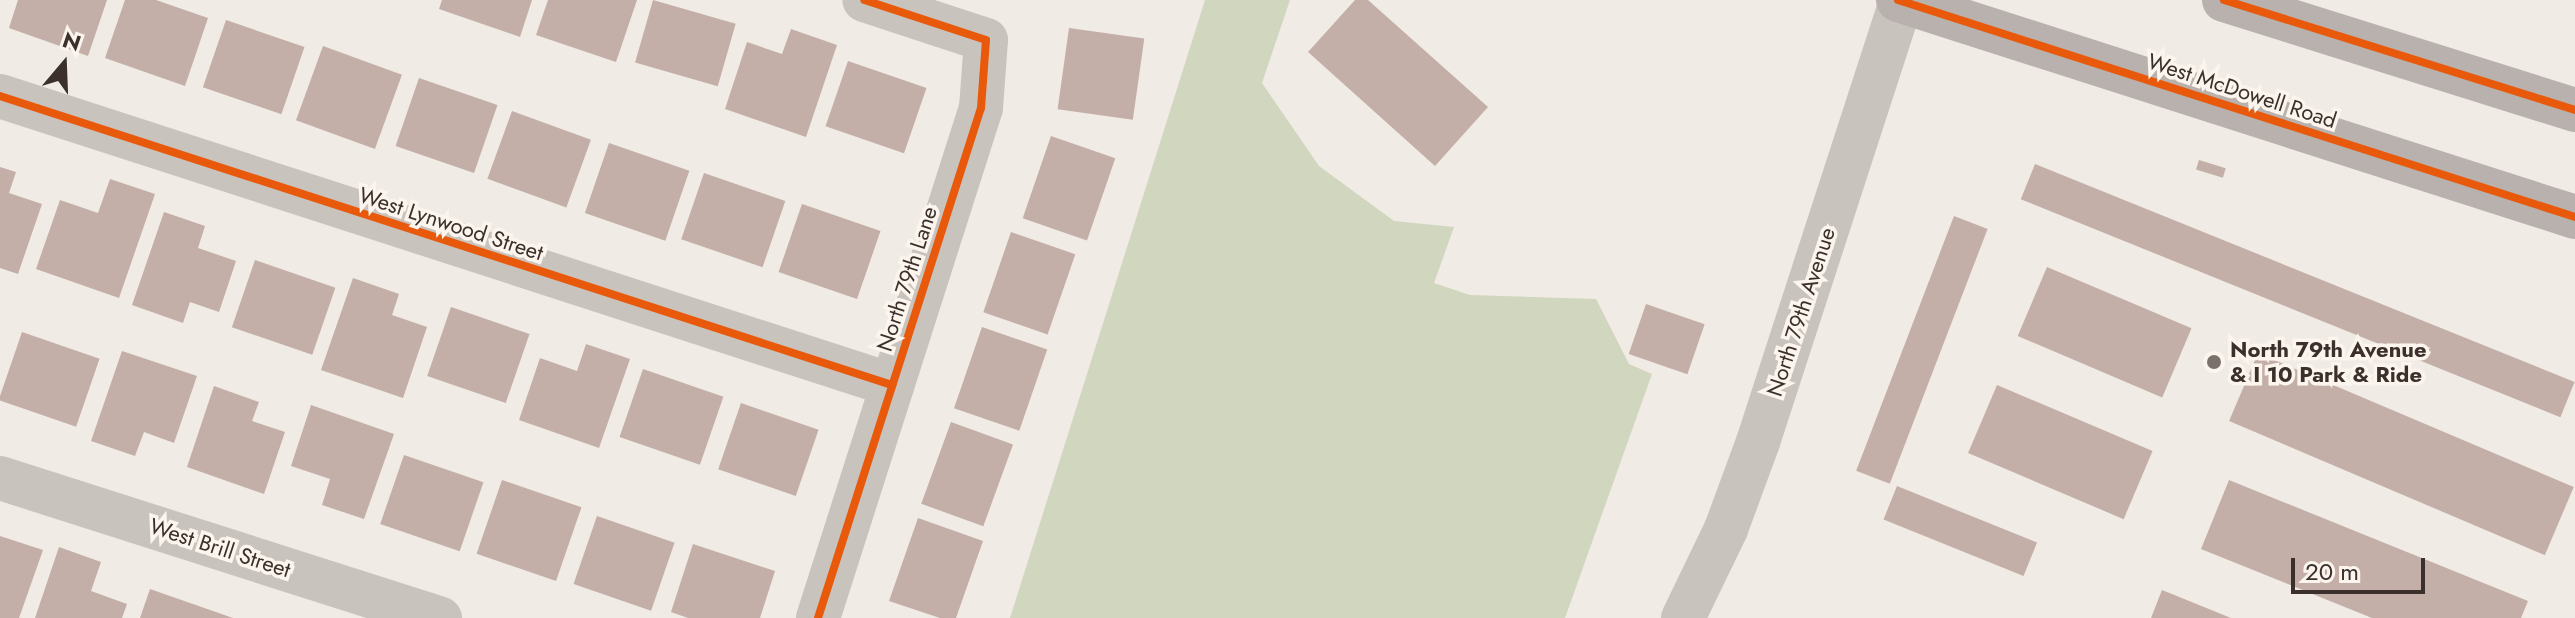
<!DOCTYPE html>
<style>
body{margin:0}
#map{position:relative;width:2575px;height:618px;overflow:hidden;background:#f0ebe5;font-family:Jost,sans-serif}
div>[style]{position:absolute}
.green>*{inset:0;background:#d1d6bf}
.building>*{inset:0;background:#c3afa7;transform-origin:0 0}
.minor>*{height:44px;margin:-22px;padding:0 22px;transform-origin:22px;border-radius:22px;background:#c9c3be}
.tertiary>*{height:44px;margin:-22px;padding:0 22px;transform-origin:22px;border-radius:22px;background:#c9c3be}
.primary>*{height:44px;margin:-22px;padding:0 22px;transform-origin:22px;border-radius:22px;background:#b8b1ad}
.cycleway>*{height:8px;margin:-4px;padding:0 4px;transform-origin:4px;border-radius:4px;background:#e8590c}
.dots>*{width:22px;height:22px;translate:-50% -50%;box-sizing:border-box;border:4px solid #fbf5ee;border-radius:50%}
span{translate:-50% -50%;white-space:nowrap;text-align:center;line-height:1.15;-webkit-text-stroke:7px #fbf5ee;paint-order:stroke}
.street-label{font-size:22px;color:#3b302b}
.poi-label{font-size:22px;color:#3b302b;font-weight:700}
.left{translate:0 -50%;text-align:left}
.north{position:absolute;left:24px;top:24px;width:80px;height:80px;-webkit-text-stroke:6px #fbf5ee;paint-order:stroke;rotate:19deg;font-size:22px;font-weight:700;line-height:32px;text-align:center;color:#3b302b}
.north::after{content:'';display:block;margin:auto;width:28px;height:36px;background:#3b302b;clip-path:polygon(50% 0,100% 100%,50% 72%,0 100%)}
.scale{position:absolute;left:2291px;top:558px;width:134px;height:36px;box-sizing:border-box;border:4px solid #3b302b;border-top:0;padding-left:10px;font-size:24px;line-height:28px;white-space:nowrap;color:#3b302b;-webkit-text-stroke:6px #fbf5ee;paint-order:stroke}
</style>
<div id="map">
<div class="green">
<div style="clip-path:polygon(1205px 0,1290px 0,1262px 83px,1319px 166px,1394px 221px,1454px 227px,1434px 283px,1470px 295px,1596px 299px,1629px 364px,1652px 374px,1565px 618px,1010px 618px)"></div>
</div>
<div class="building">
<div style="clip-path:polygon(18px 0,107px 0,88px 56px,9px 28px)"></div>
<div style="clip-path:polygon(125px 0,156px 0,208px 18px,185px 86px,105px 58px)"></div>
<div style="clip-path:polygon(442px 0,532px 0,520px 37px,439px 9px)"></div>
<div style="clip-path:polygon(548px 0,637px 0,616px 62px,536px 35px)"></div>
<div style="left:653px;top:0;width:86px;height:65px;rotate:16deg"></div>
<div style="clip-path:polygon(1355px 0,1368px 0,1488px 107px,1435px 166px,1308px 52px)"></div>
<div style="left:226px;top:20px;width:83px;height:71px;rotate:19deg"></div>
<div style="left:1069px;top:28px;width:76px;height:82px;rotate:8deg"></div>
<div style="clip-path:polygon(791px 29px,837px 45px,806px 137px,725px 109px,747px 42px,782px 54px)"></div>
<div style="left:323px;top:46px;width:84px;height:79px;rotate:20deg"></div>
<div style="left:848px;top:61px;width:83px;height:69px;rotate:19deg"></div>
<div style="left:419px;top:78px;width:83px;height:72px;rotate:19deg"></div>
<div style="left:512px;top:111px;width:84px;height:72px;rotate:20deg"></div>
<div style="left:1051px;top:136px;width:68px;height:87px;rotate:19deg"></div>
<div style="left:609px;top:143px;width:85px;height:74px;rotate:19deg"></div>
<div style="left:2199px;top:160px;width:28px;height:10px;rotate:17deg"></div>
<div style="left:2035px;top:164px;width:582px;height:38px;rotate:22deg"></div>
<div style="clip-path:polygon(0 167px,16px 172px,9px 193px,42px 204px,18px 274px,0 268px)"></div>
<div style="left:704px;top:173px;width:86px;height:70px;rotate:19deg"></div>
<div style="clip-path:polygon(110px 179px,155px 194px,119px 298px,36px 269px,60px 200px,98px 213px)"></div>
<div style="left:802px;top:204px;width:83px;height:72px;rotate:19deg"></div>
<div style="clip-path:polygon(164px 212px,205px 226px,198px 248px,236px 261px,219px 312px,190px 302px,183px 323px,132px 305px)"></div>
<div style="left:1954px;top:216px;width:36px;height:273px;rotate:21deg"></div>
<div style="left:1011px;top:232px;width:68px;height:85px;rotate:19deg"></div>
<div style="left:255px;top:260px;width:85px;height:71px;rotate:19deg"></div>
<div style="left:2047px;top:267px;width:157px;height:75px;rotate:23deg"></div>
<div style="clip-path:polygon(353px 278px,399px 294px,392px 315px,427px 327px,403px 398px,321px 370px)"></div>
<div style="left:1646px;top:304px;width:62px;height:53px;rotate:19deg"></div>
<div style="left:451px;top:307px;width:83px;height:73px;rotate:19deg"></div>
<div style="left:982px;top:327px;width:69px;height:86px;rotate:19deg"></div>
<div style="left:22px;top:332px;width:82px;height:72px;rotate:19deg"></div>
<div style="clip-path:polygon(586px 344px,630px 359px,599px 448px,519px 420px,540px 358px,577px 371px)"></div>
<div style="clip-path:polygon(122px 351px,197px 376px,174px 443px,144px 432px,135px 456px,91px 441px)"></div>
<div style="left:2258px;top:353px;width:343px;height:74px;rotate:23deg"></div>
<div style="left:643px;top:369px;width:85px;height:72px;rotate:19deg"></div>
<div style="left:1997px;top:385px;width:169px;height:74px;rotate:23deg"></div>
<div style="clip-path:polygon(214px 386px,259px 402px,252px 421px,285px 432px,264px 494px,187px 467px)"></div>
<div style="left:741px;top:403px;width:82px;height:70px;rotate:19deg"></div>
<div style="clip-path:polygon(311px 405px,394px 434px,364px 519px,322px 505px,330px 479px,291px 466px)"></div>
<div style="left:951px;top:422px;width:66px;height:87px;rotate:20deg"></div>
<div style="left:404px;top:455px;width:84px;height:73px;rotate:19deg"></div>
<div style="left:502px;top:480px;width:84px;height:78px;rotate:19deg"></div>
<div style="clip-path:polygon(2229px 480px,2528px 601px,2521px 618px,2372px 618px,2201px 549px)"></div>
<div style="left:1897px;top:486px;width:151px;height:36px;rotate:22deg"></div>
<div style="left:597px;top:516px;width:82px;height:72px;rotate:19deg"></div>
<div style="clip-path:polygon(918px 518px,983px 541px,956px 618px,940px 618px,889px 601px)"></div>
<div style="clip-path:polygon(0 536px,43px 550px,19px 618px,0 618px)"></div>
<div style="clip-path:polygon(693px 544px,775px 571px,760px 618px,688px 618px,671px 612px)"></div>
<div style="clip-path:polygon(59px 547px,101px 562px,91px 591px,127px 604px,122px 618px,35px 618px)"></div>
<div style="clip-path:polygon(150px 589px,233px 618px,140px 618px)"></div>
<div style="clip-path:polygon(2162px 590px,2231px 618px,2151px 618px)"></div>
</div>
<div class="minor">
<div style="left:0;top:96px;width:938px;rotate:17.95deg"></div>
<div style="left:0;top:478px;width:462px;rotate:17.7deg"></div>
<div style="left:818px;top:618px;width:535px;rotate:-72.28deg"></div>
<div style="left:981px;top:108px;width:68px;rotate:-85.8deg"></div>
<div style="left:986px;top:40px;width:128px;rotate:-161.8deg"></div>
</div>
<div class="tertiary">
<div style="left:1683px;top:618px;width:99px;rotate:-64.2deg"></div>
<div style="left:1726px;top:529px;width:93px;rotate:-69.8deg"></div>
<div style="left:1758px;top:442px;width:465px;rotate:-72deg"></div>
</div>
<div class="primary">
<div style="left:1898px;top:0;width:711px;rotate:17.77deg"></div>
<div style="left:2224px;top:0;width:368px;rotate:17.4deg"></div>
</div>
<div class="cycleway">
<div style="left:1898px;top:0;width:711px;rotate:17.77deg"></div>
<div style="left:2224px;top:0;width:368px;rotate:17.4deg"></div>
<div style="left:0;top:96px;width:938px;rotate:17.95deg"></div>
<div style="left:818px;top:618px;width:535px;rotate:-72.28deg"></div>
<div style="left:981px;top:108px;width:68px;rotate:-85.8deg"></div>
<div style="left:986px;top:40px;width:128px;rotate:-161.8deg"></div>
</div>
<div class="dots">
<div style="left:2214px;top:362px;background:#7a716c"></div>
</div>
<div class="street-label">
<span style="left:2242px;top:91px;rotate:18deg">West McDowell Road</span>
<span style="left:451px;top:224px;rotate:18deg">West Lynwood Street</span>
<span style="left:907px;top:279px;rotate:-72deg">North 79th Lane</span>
<span style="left:1801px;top:312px;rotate:-72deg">North 79th Avenue</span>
<span style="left:220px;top:548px;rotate:18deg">West Brill Street</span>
</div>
<div class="poi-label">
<span class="left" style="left:2230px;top:362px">North 79th Avenue<br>&amp; I 10 Park &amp; Ride</span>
</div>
<div class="north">N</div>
<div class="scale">20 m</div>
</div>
